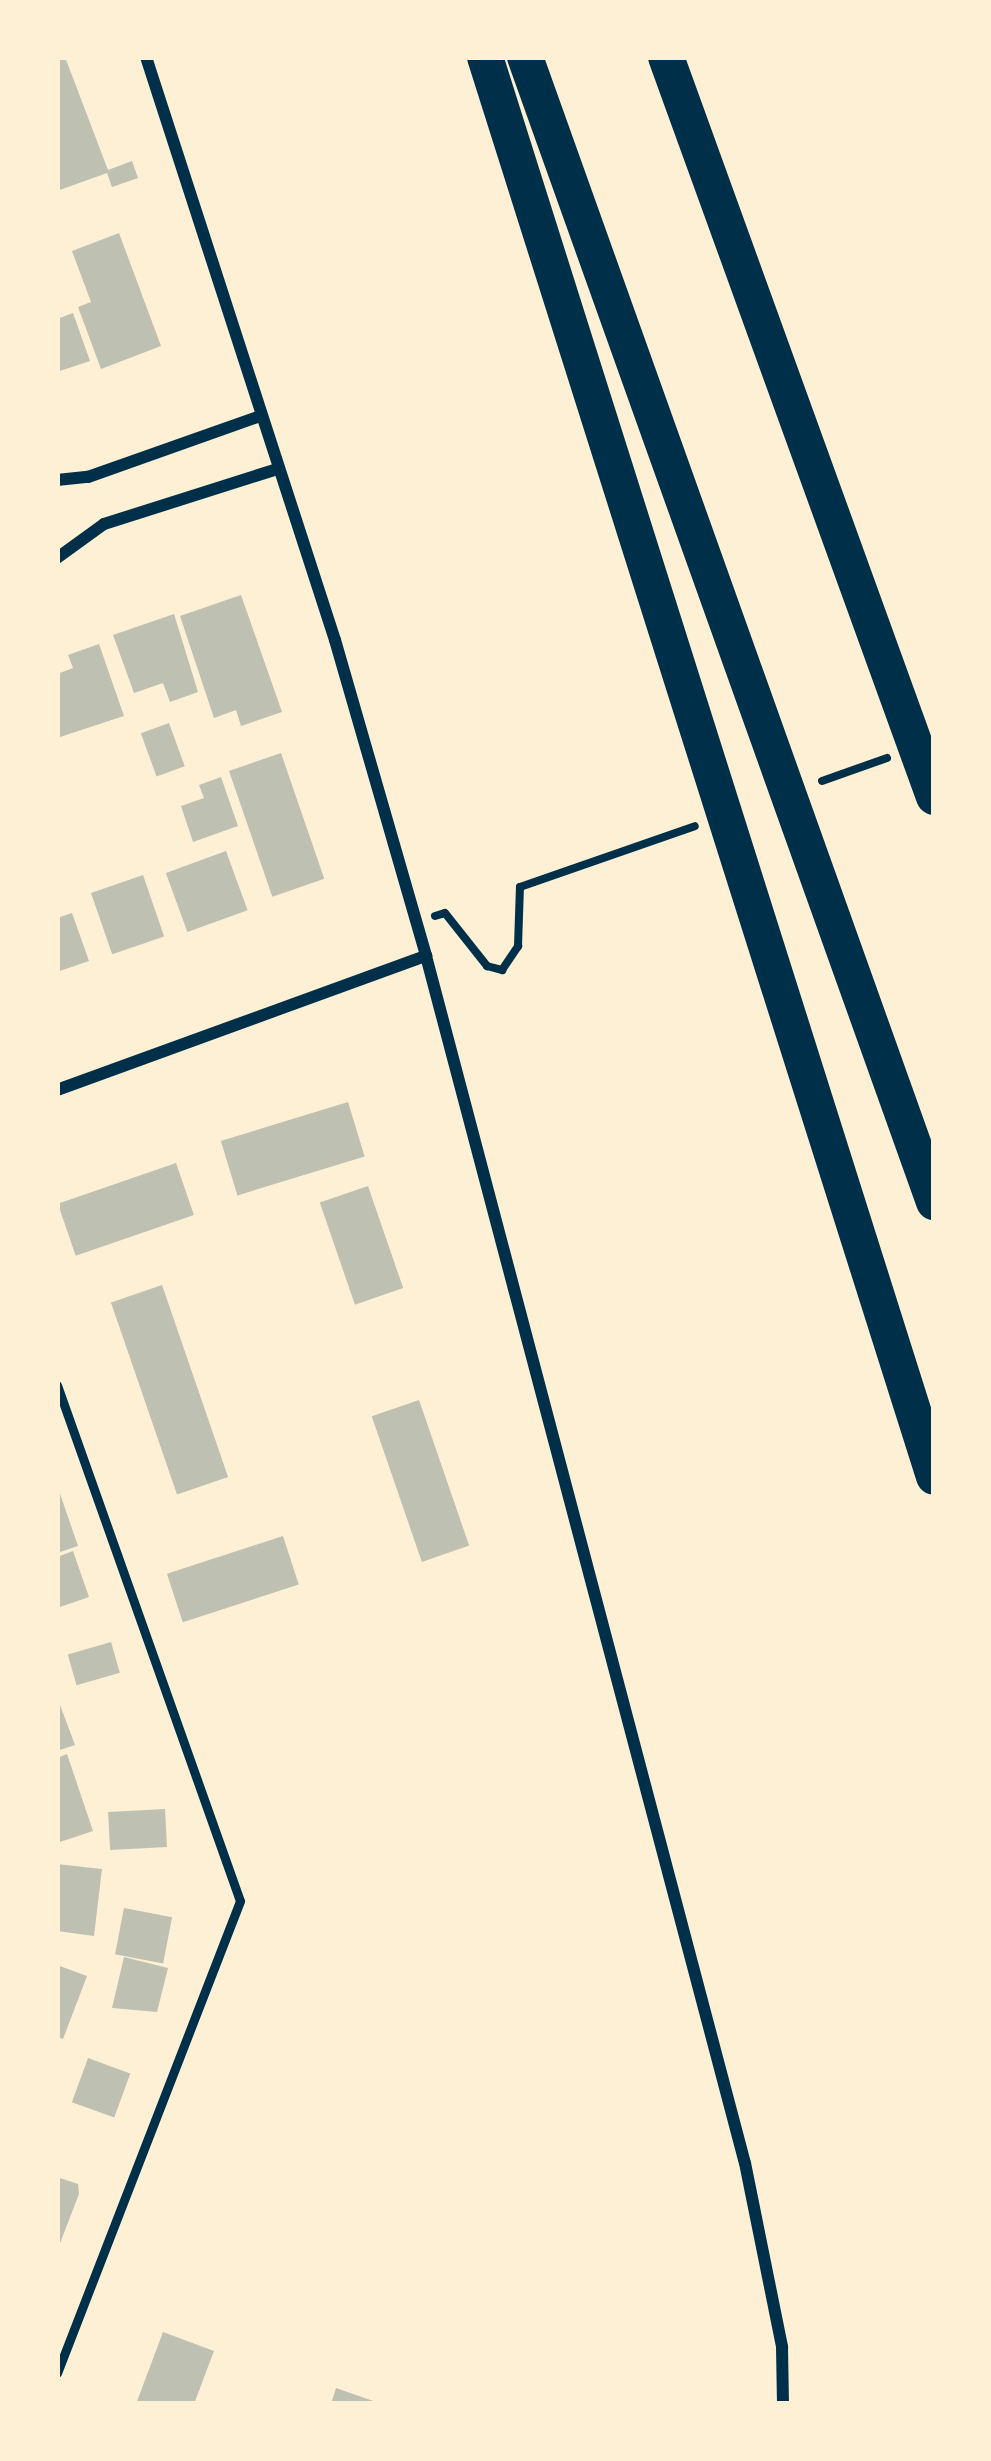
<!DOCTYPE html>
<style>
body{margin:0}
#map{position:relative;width:991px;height:2461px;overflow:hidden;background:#fdf0d5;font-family:"Open Sans",sans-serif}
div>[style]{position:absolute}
.building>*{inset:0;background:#bec0b2;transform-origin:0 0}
.path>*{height:8px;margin:-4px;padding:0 4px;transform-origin:4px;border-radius:4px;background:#003049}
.service>*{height:9px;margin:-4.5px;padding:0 4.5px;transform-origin:4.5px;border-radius:4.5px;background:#003049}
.minor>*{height:12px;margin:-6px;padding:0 6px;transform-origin:6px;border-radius:6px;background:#003049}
.motorway>*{height:36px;margin:-18px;padding:0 18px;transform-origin:18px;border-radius:18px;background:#003049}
span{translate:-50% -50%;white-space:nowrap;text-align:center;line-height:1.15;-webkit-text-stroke:12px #fdf0d5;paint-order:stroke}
.frame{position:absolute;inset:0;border:60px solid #fdf0d5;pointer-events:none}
</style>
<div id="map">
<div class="building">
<div style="clip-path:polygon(57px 57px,65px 57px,108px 170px,132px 161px,138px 178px,112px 187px,107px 173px,57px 191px)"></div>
<div style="clip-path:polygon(119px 233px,161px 346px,101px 369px,78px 307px,91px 302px,72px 251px)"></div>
<div style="clip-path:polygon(73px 313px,90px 361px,57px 372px,57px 319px)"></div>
<div style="clip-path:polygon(241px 595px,282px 712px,241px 726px,236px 710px,214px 718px,180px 616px)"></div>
<div style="clip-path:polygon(174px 614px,198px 692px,170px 702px,163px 683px,134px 693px,113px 635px)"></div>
<div style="clip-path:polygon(99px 644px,124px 716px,57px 738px,57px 674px,73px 668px,68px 655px)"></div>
<div style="left:169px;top:723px;width:46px;height:30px;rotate:70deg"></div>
<div style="left:281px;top:753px;width:133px;height:55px;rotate:71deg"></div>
<div style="clip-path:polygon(221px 777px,238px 826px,193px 842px,181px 806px,204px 798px,199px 785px)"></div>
<div style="left:226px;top:851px;width:63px;height:64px;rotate:70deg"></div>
<div style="left:143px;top:875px;width:65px;height:55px;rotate:71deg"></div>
<div style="clip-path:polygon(72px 913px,89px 961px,57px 972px,57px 918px)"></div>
<div style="left:348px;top:1102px;width:57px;height:133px;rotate:73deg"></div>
<div style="left:176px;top:1163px;width:55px;height:125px;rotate:71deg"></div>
<div style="left:368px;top:1186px;width:108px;height:51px;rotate:71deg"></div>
<div style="left:162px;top:1285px;width:203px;height:54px;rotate:71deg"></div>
<div style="left:419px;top:1400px;width:154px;height:50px;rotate:71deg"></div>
<div style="clip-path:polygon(57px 1485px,78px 1546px,57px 1553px)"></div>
<div style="left:283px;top:1536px;width:51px;height:122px;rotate:72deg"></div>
<div style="clip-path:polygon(73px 1551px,89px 1597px,57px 1608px,57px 1557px)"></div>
<div style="left:111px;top:1642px;width:32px;height:45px;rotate:74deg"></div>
<div style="clip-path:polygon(57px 1697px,75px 1745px,57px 1751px)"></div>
<div style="clip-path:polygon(67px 1754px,93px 1831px,57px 1843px,57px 1758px)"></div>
<div style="left:165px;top:1809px;width:38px;height:57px;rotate:87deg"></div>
<div style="clip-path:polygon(57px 1864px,102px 1869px,94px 1936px,57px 1931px)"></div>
<div style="left:124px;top:1908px;width:49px;height:47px;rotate:11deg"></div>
<div style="clip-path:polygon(124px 1957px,168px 1968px,157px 2012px,112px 2008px)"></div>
<div style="clip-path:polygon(57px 1965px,87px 1976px,63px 2039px,57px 2037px)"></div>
<div style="left:88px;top:2058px;width:45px;height:47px;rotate:20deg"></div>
<div style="clip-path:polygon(57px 2177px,78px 2184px,79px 2194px,57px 2251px)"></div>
<div style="clip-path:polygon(163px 2332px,214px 2351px,194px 2404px,136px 2404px)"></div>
<div style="clip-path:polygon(336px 2388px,379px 2403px,379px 2404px,331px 2404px)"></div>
</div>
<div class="path">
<div style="left:822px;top:781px;width:69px;rotate:-19.5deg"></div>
<div style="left:435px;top:916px;width:10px;rotate:-17deg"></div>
<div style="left:445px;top:913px;width:68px;rotate:51.6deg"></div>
<div style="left:487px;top:966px;width:16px;rotate:15deg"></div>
<div style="left:502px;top:970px;width:29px;rotate:-56deg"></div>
<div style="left:518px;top:946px;width:59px;rotate:-88.1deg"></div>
<div style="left:520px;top:887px;width:185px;rotate:-19.2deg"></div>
</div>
<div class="service">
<div style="left:57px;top:1385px;width:547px;rotate:70.47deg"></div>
<div style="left:240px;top:1901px;width:506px;rotate:111.19deg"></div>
</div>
<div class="minor">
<div style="left:146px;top:57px;width:613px;rotate:72.04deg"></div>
<div style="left:335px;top:640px;width:329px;rotate:73.9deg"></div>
<div style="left:426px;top:956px;width:1248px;rotate:75.2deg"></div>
<div style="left:745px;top:2163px;width:188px;rotate:78.6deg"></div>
<div style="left:782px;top:2347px;width:57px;rotate:89deg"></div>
<div style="left:57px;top:480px;width:31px;rotate:-6deg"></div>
<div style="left:88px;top:477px;width:182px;rotate:-19.5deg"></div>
<div style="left:57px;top:558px;width:58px;rotate:-35.9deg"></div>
<div style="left:104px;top:524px;width:182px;rotate:-17.6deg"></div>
<div style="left:57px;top:1090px;width:393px;rotate:-20deg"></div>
</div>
<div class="motorway">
<div style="left:485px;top:57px;width:1489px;rotate:72.45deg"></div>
<div style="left:525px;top:57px;width:1216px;rotate:70.34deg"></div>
<div style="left:666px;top:57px;width:787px;rotate:70.09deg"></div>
</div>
<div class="frame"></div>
</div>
